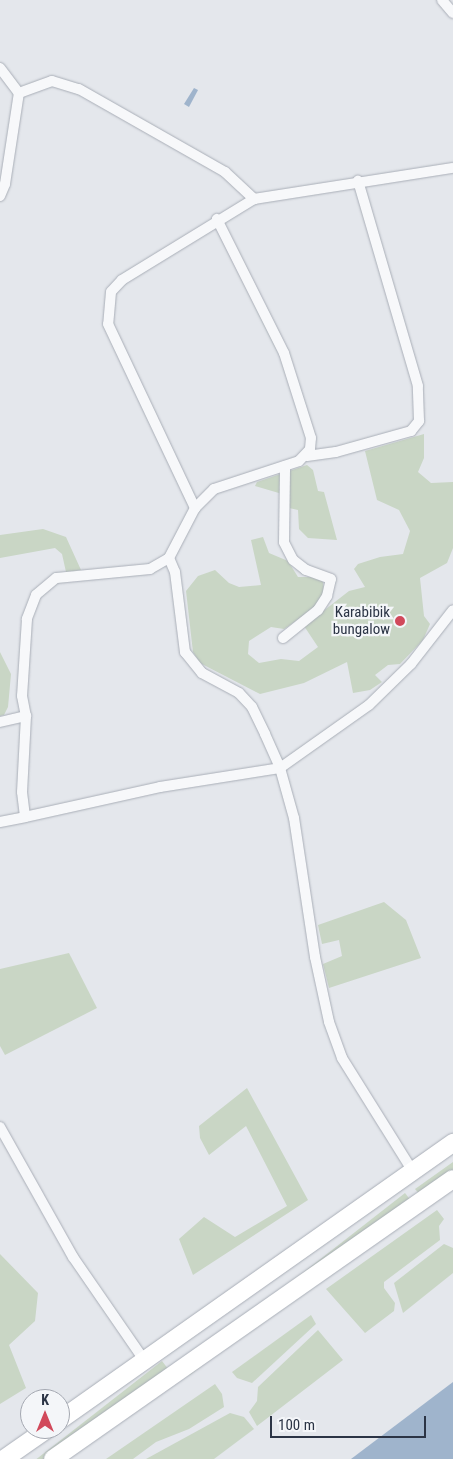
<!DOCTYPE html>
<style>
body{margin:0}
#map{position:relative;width:453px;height:1459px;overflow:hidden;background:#e4e7ec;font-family:"Roboto Condensed",sans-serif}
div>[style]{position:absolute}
.green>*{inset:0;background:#c9d6c5;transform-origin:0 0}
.water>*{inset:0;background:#9fb4cc}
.roads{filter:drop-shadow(0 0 1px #a9aeb7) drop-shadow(0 0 1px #a9aeb7)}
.street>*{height:10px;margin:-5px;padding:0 5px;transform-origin:5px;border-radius:5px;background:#f7f8fa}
.highway>*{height:18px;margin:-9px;padding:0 9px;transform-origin:9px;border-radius:9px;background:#fff}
.dots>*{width:14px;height:14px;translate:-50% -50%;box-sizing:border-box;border:2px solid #f4f6f9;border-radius:50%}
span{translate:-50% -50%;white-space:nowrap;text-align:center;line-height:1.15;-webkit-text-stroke:4.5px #f4f6f9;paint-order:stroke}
.poi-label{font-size:15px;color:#2b3445}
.right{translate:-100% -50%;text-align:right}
.north{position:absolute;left:20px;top:1389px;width:50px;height:50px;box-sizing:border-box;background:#f4f6f9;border:1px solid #a4a8b1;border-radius:50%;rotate:0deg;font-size:14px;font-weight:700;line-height:20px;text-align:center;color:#2b3445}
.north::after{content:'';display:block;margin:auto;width:18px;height:22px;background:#d1495b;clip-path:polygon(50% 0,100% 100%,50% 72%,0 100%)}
.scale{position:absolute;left:270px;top:1416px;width:156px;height:22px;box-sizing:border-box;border:2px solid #2b3445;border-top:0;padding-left:6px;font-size:15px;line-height:18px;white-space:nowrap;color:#2b3445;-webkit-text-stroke:4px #f4f6f9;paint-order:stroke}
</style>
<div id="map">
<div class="green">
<div style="clip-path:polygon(424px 434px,424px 458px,418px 472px,431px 483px,453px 482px,453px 548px,447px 563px,420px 578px,424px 616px,430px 624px,423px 640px,400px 664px,388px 665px,375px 675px,382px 682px,370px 690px,353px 693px,347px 662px,304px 683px,260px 694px,200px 663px,193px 652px,186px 591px,198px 576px,215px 570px,229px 583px,239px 587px,261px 585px,251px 540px,263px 537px,269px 553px,288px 561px,298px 577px,315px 577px,323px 582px,324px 594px,315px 608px,284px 629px,271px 627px,249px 641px,248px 654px,259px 663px,281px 659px,299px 661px,318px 647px,304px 626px,349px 591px,365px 587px,354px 569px,358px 564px,380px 557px,403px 554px,410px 531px,399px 510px,377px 500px,365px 451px)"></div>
<div style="clip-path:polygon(307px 465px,313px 470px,318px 491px,324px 492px,337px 540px,308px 538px,299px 529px,298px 510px,289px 508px,289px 496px,255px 486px,257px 482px)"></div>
<div style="clip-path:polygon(43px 529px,66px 537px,81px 570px,66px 572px,62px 554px,55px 548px,0 558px,0 535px)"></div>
<div style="clip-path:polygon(0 652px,11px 674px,8px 707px,4px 715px,0 716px)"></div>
<div style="clip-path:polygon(384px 902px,406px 920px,421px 958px,329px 988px,323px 964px,342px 956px,339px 940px,322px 944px,318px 925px)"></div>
<div style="clip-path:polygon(69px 953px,97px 1008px,5px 1055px,0 1046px,0 969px)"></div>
<div style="clip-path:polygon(247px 1088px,308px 1200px,193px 1275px,179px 1239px,204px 1217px,235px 1237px,287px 1206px,246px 1126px,209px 1155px,200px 1138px,199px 1126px)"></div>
<div style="clip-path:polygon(453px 1162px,453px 1172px,420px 1195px,415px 1189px)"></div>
<div style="left:405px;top:1193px;width:11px;height:282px;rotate:52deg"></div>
<div style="clip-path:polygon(437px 1210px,444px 1219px,439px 1226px,440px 1240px,384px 1282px,384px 1288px,395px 1303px,394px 1311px,365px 1333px,326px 1289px)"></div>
<div style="clip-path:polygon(444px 1244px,453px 1248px,453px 1273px,403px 1313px,394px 1283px)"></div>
<div style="clip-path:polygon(0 1254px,38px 1293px,35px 1321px,9px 1345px,26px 1388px,0 1404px)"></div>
<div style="clip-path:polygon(311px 1315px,316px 1324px,252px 1383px,237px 1378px,232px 1372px)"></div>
<div style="clip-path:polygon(318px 1330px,343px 1360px,257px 1426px,249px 1412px,257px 1401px,258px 1387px)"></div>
<div style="left:162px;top:1361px;width:11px;height:173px;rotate:52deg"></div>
<div style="clip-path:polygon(215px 1384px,222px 1394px,224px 1407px,189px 1429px,156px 1442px,133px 1459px,106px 1459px)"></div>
<div style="clip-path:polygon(230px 1413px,244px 1417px,254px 1429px,214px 1459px,146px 1459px)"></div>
</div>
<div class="water">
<div style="clip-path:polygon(194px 88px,198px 90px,189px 107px,184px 104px)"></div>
<div style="clip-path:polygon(453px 1382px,453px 1459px,351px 1459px)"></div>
</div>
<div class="roads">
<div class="street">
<div style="left:442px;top:0;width:17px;rotate:50deg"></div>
<div style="left:0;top:68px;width:31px;rotate:53deg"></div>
<div style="left:19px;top:93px;width:35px;rotate:-20deg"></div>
<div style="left:52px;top:81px;width:28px;rotate:17deg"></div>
<div style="left:79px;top:89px;width:168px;rotate:29.6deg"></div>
<div style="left:225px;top:172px;width:40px;rotate:43deg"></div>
<div style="left:254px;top:199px;width:201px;rotate:-8.9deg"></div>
<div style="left:0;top:196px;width:13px;rotate:-67deg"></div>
<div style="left:5px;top:184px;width:92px;rotate:-81.3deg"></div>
<div style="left:254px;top:199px;width:155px;rotate:148.5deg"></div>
<div style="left:122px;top:280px;width:16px;rotate:133deg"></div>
<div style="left:111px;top:292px;width:32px;rotate:95deg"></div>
<div style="left:108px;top:324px;width:204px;rotate:64.7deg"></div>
<div style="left:195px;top:508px;width:56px;rotate:117.5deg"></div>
<div style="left:169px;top:558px;width:15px;rotate:67deg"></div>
<div style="left:175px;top:572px;width:81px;rotate:82.9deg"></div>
<div style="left:185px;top:652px;width:27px;rotate:51deg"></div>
<div style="left:202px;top:673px;width:42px;rotate:28.4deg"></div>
<div style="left:239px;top:693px;width:19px;rotate:47deg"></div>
<div style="left:252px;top:707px;width:30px;rotate:64deg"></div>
<div style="left:265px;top:734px;width:37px;rotate:66deg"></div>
<div style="left:280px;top:768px;width:52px;rotate:74.4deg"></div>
<div style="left:294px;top:818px;width:141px;rotate:81.4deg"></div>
<div style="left:315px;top:957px;width:66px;rotate:77.8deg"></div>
<div style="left:329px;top:1022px;width:38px;rotate:70deg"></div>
<div style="left:342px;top:1058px;width:132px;rotate:58deg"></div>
<div style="left:307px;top:456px;width:29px;rotate:-8deg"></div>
<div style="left:336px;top:452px;width:78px;rotate:-15.6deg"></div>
<div style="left:411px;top:431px;width:13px;rotate:-51deg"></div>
<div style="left:419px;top:421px;width:35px;rotate:-92deg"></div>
<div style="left:418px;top:386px;width:214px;rotate:-106.3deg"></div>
<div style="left:195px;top:508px;width:27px;rotate:-45deg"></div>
<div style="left:214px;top:489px;width:89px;rotate:-18.2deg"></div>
<div style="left:299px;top:461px;width:16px;rotate:-47deg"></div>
<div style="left:310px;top:449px;width:11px;rotate:-85deg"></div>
<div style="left:311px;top:438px;width:89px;rotate:-107.6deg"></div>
<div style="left:284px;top:353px;width:150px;rotate:-116.6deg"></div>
<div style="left:169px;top:558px;width:22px;rotate:150deg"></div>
<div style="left:150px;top:569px;width:94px;rotate:174.5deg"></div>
<div style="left:56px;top:578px;width:26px;rotate:140deg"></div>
<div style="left:36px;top:595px;width:26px;rotate:111deg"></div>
<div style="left:27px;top:619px;width:77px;rotate:93.7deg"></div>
<div style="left:22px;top:696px;width:20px;rotate:79deg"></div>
<div style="left:26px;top:716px;width:76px;rotate:93deg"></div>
<div style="left:22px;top:792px;width:25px;rotate:83deg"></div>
<div style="left:25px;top:817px;width:138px;rotate:-12.5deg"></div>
<div style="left:160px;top:787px;width:121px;rotate:-9deg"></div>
<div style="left:280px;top:768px;width:109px;rotate:-35.3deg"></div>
<div style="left:369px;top:705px;width:59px;rotate:-44.3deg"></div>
<div style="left:411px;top:664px;width:68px;rotate:-52.1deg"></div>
<div style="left:283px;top:638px;width:45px;rotate:-38.7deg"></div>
<div style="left:318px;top:610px;width:17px;rotate:-57deg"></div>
<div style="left:327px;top:596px;width:17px;rotate:-77deg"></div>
<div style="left:331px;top:579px;width:27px;rotate:-160deg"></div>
<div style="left:306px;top:570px;width:16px;rotate:-142deg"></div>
<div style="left:293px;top:560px;width:20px;rotate:-117deg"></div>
<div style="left:284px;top:542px;width:76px;rotate:-89.2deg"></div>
<div style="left:0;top:722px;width:27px;rotate:-13deg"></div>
<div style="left:0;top:822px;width:25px;rotate:-11deg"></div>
<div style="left:0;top:1127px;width:149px;rotate:60.7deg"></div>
<div style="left:73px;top:1257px;width:125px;rotate:55.4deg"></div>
</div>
<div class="highway">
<div style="left:60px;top:1420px;width:481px;rotate:-35.2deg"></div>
<div style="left:4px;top:1459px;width:52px;rotate:-34.9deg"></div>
<div style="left:53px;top:1459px;width:488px;rotate:-35deg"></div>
</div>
</div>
<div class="dots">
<div style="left:400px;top:621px;background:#d1495b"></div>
</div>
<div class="poi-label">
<span class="right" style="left:390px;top:621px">Karabibik<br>bungalow</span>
</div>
<div class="north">K</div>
<div class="scale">100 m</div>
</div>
